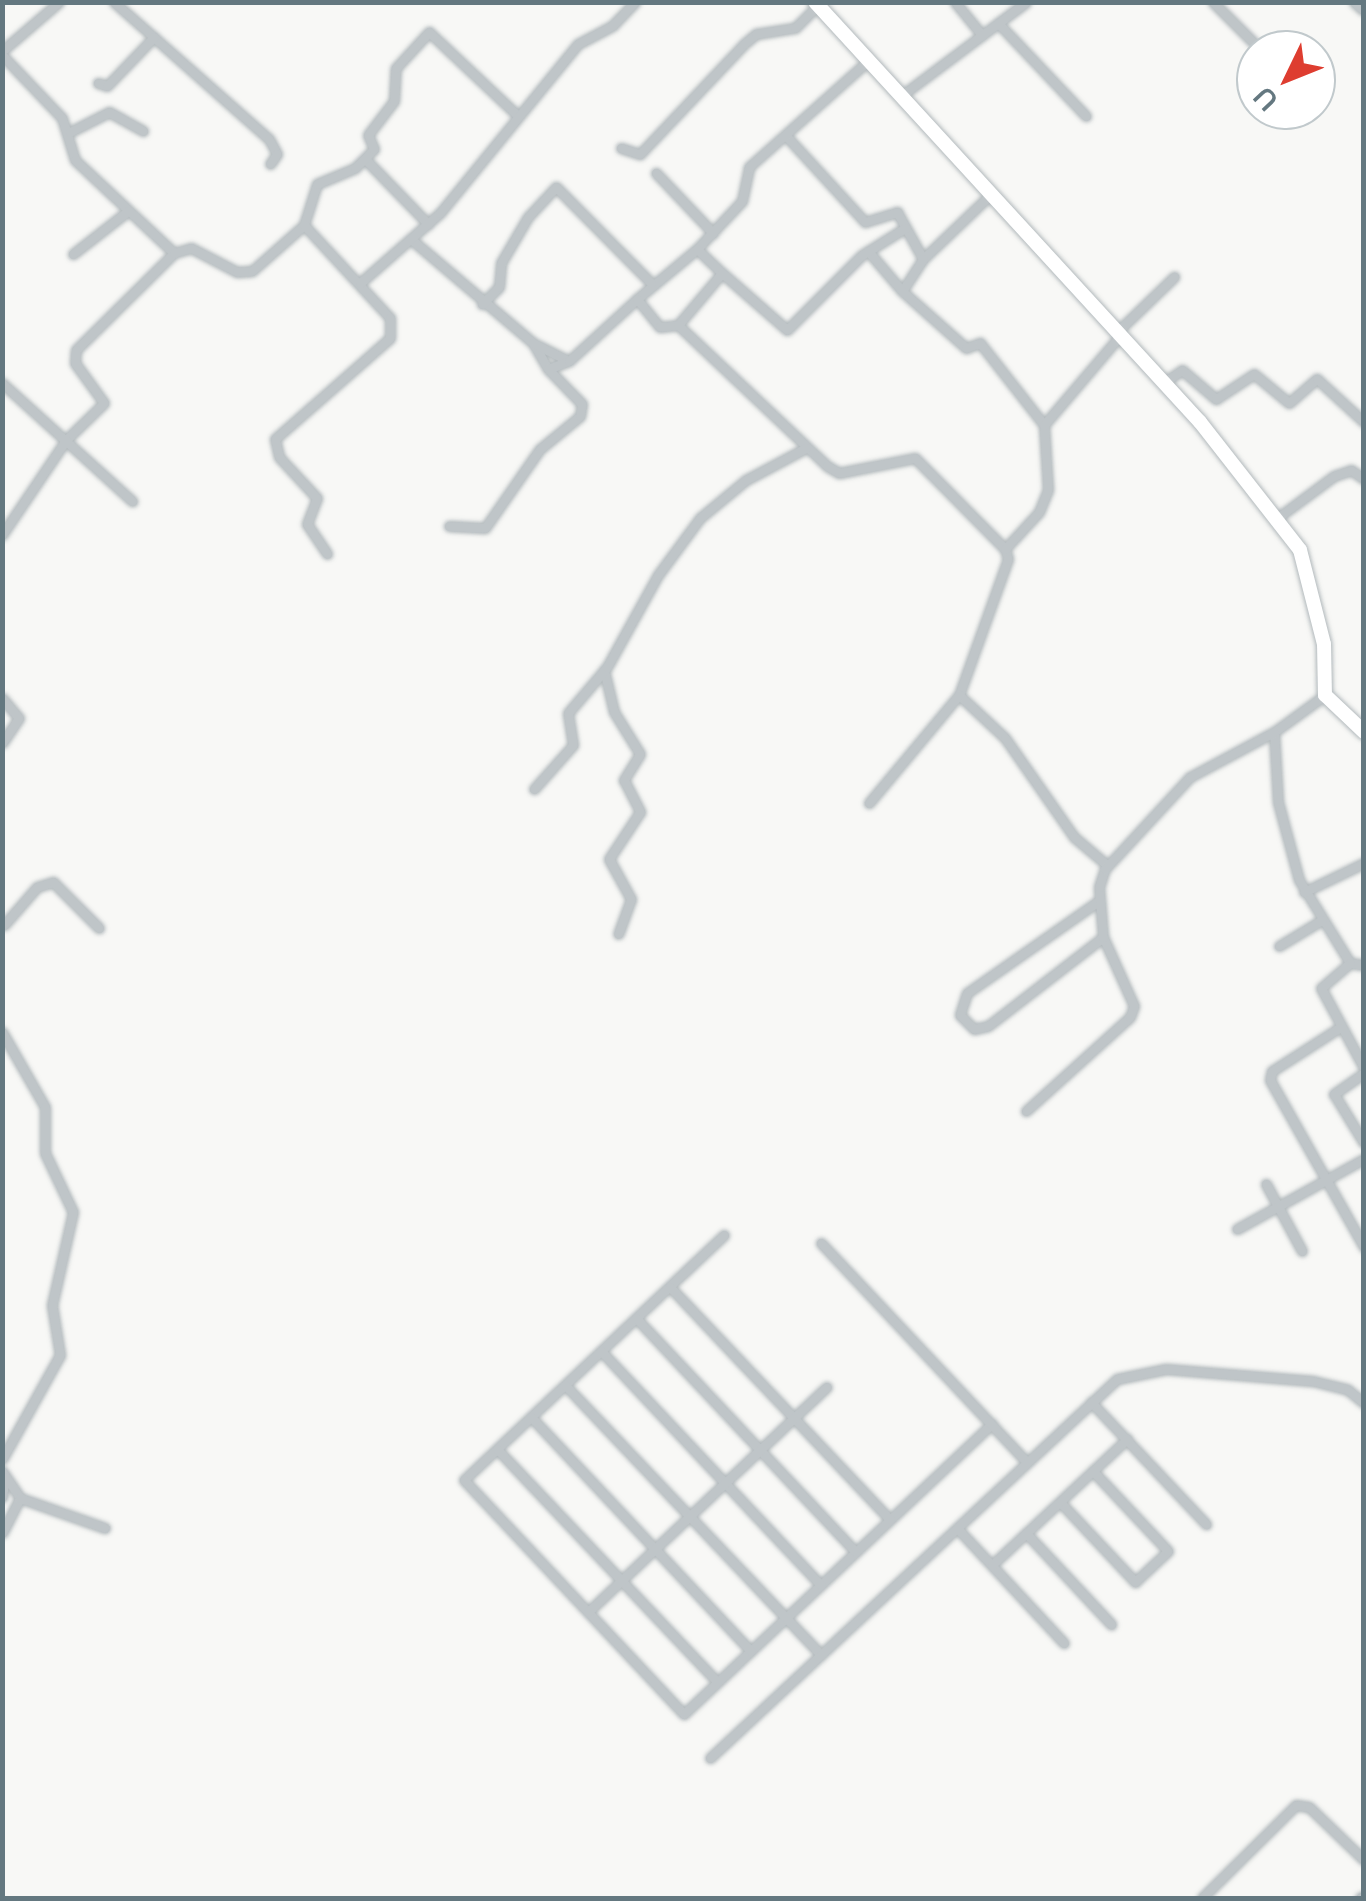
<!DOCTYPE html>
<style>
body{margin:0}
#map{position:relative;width:1366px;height:1901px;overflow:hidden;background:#f8f8f6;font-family:Mulish,sans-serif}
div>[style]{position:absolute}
.roads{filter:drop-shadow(0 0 2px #b2b9bc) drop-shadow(0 0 2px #b2b9bc)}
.street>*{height:9px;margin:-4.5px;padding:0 4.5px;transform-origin:4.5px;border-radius:4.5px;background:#bfc5c8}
.secondary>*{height:14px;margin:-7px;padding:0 7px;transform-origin:7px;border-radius:7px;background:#fff}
span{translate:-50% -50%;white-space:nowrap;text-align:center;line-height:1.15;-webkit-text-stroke:10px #fff;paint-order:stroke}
.frame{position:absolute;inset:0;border:5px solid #647880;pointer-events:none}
.north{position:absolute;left:1236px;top:30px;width:100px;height:100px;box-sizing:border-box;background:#fff;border:2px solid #c1c9cc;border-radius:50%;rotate:227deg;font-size:28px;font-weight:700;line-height:40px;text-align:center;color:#647880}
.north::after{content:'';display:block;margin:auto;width:35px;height:45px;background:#de3d30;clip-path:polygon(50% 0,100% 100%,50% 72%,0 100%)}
</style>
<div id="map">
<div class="roads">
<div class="street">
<div style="left:114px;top:2px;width:207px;rotate:41.5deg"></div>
<div style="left:269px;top:139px;width:17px;rotate:62deg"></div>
<div style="left:277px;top:154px;width:12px;rotate:125deg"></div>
<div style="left:955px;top:2px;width:43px;rotate:50.7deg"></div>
<div style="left:1213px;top:2px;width:65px;rotate:45deg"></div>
<div style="left:1354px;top:2px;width:12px;rotate:42deg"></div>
<div style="left:998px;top:23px;width:128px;rotate:46.6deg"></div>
<div style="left:2px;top:51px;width:75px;rotate:-40.7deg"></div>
<div style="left:2px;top:55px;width:87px;rotate:46.4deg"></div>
<div style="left:62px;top:118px;width:44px;rotate:72.8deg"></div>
<div style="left:75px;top:160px;width:136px;rotate:43.2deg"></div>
<div style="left:174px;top:253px;width:138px;rotate:135.3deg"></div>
<div style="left:76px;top:350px;width:13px;rotate:94deg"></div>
<div style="left:75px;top:363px;width:49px;rotate:54.1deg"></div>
<div style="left:104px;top:403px;width:53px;rotate:135.8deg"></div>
<div style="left:66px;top:440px;width:115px;rotate:124deg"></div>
<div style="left:98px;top:83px;width:9px;rotate:18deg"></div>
<div style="left:107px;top:86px;width:68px;rotate:-46.2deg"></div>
<div style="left:901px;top:96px;width:156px;rotate:-36.9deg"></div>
<div style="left:70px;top:132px;width:44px;rotate:-27.1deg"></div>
<div style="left:109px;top:112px;width:39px;rotate:29deg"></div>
<div style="left:788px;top:138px;width:114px;rotate:47.5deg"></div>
<div style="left:865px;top:222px;width:34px;rotate:-17deg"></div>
<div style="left:897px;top:212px;width:54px;rotate:61deg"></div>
<div style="left:621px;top:148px;width:20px;rotate:18deg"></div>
<div style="left:640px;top:154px;width:151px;rotate:-46.6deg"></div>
<div style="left:744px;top:44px;width:16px;rotate:-40deg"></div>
<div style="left:756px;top:34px;width:39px;rotate:-9deg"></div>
<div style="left:795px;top:28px;width:31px;rotate:-45deg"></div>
<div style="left:367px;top:161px;width:88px;rotate:45.9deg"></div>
<div style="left:656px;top:173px;width:83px;rotate:46.5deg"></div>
<div style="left:990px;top:195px;width:93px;rotate:136.3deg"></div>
<div style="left:923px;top:259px;width:38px;rotate:123deg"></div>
<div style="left:902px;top:291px;width:86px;rotate:41.7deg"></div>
<div style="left:966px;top:348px;width:15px;rotate:-20deg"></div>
<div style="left:980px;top:343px;width:104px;rotate:52deg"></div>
<div style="left:304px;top:225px;width:43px;rotate:-72.4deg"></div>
<div style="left:317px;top:184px;width:41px;rotate:-22.8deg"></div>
<div style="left:355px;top:168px;width:27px;rotate:-45deg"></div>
<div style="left:374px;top:149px;width:15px;rotate:-113deg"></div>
<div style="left:368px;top:135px;width:43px;rotate:-52.6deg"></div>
<div style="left:394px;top:101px;width:33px;rotate:-87deg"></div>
<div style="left:396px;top:68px;width:49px;rotate:-47.5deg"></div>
<div style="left:429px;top:32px;width:121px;rotate:43.3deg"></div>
<div style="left:412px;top:240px;width:159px;rotate:40.4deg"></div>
<div style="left:533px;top:343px;width:30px;rotate:60deg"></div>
<div style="left:697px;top:249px;width:66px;rotate:-46.8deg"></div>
<div style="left:742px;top:201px;width:35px;rotate:-78deg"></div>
<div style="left:749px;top:167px;width:159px;rotate:-41.7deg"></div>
<div style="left:868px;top:251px;width:52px;rotate:49.6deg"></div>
<div style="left:174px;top:253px;width:18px;rotate:-16deg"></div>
<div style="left:191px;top:248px;width:52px;rotate:27.6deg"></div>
<div style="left:237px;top:272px;width:15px;rotate:-4deg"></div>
<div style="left:252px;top:271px;width:69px;rotate:-41.5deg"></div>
<div style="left:304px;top:225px;width:127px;rotate:47.2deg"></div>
<div style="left:390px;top:318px;width:20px;rotate:90deg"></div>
<div style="left:390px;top:338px;width:153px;rotate:138.7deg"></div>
<div style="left:275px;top:439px;width:18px;rotate:77deg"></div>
<div style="left:279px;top:457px;width:56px;rotate:47.2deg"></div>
<div style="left:317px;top:498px;width:28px;rotate:111deg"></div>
<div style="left:307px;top:524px;width:36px;rotate:56deg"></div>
<div style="left:73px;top:254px;width:70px;rotate:-38deg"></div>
<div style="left:360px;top:283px;width:106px;rotate:-41.2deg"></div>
<div style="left:440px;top:213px;width:218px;rotate:-50.8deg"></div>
<div style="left:578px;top:44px;width:40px;rotate:-28deg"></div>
<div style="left:613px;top:25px;width:32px;rotate:-46deg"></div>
<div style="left:637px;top:299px;width:78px;rotate:-39.8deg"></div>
<div style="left:697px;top:249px;width:35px;rotate:44deg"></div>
<div style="left:482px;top:304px;width:24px;rotate:-45deg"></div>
<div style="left:499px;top:287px;width:24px;rotate:-85deg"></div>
<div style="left:501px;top:263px;width:53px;rotate:-59.6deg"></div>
<div style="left:528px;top:217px;width:41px;rotate:-47deg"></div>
<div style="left:556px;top:187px;width:135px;rotate:45.3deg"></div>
<div style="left:678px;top:325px;width:68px;rotate:-49.8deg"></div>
<div style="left:722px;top:273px;width:86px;rotate:41.2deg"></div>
<div style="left:787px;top:330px;width:106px;rotate:-45deg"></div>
<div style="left:862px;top:255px;width:51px;rotate:-32.1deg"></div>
<div style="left:1116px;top:333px;width:81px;rotate:-44deg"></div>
<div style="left:533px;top:343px;width:40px;rotate:26.6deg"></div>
<div style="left:2px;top:383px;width:176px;rotate:42.2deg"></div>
<div style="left:1163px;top:383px;width:23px;rotate:-34deg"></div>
<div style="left:1182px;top:370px;width:45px;rotate:40.5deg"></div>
<div style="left:1216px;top:399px;width:45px;rotate:-33.3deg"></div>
<div style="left:1254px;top:374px;width:45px;rotate:39.6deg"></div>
<div style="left:1289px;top:403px;width:37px;rotate:-41deg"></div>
<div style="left:1317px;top:379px;width:64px;rotate:42.5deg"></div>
<div style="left:1276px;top:519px;width:72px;rotate:-36.6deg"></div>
<div style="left:1334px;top:476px;width:18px;rotate:-19deg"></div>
<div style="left:1351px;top:470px;width:16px;rotate:35deg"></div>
<div style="left:449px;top:526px;width:36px;rotate:3deg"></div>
<div style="left:485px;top:528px;width:96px;rotate:-55.2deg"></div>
<div style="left:540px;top:449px;width:52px;rotate:-39.5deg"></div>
<div style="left:580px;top:416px;width:12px;rotate:-81deg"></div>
<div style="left:582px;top:404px;width:49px;rotate:-134.2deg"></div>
<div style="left:548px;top:369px;width:22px;rotate:-21deg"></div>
<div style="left:569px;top:361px;width:92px;rotate:-42.4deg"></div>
<div style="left:637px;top:299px;width:36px;rotate:51deg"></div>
<div style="left:660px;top:327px;width:18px;rotate:-6deg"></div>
<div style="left:678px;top:325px;width:205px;rotate:43.4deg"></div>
<div style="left:827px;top:466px;width:14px;rotate:30deg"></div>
<div style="left:839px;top:473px;width:77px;rotate:-11.2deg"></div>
<div style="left:915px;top:458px;width:128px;rotate:45.3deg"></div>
<div style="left:1005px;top:549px;width:10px;rotate:73deg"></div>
<div style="left:1008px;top:559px;width:145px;rotate:109.8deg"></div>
<div style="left:959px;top:695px;width:63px;rotate:43.1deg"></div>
<div style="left:1005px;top:738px;width:121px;rotate:55.1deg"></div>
<div style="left:1074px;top:837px;width:43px;rotate:40.3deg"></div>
<div style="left:1005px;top:549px;width:50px;rotate:-47.4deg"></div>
<div style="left:1039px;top:512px;width:24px;rotate:-68deg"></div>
<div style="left:1048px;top:490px;width:65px;rotate:-93.5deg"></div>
<div style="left:1044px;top:425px;width:116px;rotate:-49.6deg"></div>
<div style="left:604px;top:670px;width:43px;rotate:76.6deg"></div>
<div style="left:614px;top:712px;width:49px;rotate:58.2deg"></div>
<div style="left:640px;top:754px;width:31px;rotate:122deg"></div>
<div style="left:624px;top:780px;width:36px;rotate:63deg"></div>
<div style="left:640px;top:812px;width:56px;rotate:123.4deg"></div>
<div style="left:609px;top:859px;width:46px;rotate:61.2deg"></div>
<div style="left:631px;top:899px;width:37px;rotate:110deg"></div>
<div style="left:1325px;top:695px;width:63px;rotate:144deg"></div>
<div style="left:1274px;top:732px;width:70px;rotate:86.7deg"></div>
<div style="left:1278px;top:802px;width:81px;rotate:74.9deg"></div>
<div style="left:1299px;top:880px;width:97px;rotate:58.4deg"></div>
<div style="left:2px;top:698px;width:26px;rotate:50deg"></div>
<div style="left:19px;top:718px;width:30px;rotate:124deg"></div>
<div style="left:534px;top:789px;width:59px;rotate:-48.4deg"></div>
<div style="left:573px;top:745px;width:32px;rotate:-99deg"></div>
<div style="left:568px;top:713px;width:60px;rotate:-49.7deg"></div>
<div style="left:607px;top:667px;width:105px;rotate:-61deg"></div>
<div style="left:658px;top:575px;width:71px;rotate:-53.6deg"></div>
<div style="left:700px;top:518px;width:60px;rotate:-39.6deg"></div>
<div style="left:746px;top:480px;width:68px;rotate:-28.1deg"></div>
<div style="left:869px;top:803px;width:141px;rotate:-50.2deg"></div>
<div style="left:1304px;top:892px;width:67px;rotate:-25.8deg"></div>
<div style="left:1100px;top:900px;width:162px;rotate:145deg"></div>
<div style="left:967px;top:993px;width:23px;rotate:108deg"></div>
<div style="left:960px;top:1015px;width:20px;rotate:45deg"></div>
<div style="left:974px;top:1029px;width:14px;rotate:-12deg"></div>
<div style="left:988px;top:1026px;width:145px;rotate:-37.7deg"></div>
<div style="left:4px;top:925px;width:50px;rotate:-49deg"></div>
<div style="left:37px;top:887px;width:17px;rotate:-17deg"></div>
<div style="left:53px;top:882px;width:65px;rotate:45deg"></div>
<div style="left:1279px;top:946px;width:50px;rotate:-31.2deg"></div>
<div style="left:1364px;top:965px;width:14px;rotate:-172deg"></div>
<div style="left:1350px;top:963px;width:38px;rotate:139deg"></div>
<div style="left:1321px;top:988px;width:91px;rotate:61.7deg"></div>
<div style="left:1339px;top:1028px;width:80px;rotate:147.3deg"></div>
<div style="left:1272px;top:1071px;width:9px;rotate:103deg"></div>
<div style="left:1270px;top:1080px;width:192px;rotate:60.6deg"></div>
<div style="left:2px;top:1032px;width:86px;rotate:60.2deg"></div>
<div style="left:45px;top:1107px;width:46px;rotate:90deg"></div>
<div style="left:45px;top:1153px;width:65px;rotate:64.6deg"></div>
<div style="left:73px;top:1212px;width:95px;rotate:102.7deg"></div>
<div style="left:52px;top:1305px;width:51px;rotate:80.9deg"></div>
<div style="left:60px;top:1355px;width:119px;rotate:119.1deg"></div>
<div style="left:1364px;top:1073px;width:37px;rotate:145deg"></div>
<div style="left:1334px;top:1094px;width:57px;rotate:58.5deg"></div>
<div style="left:1026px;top:1111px;width:140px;rotate:-42.1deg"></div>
<div style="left:1130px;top:1017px;width:12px;rotate:-70deg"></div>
<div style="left:1134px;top:1006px;width:76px;rotate:-114.2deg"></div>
<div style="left:1103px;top:937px;width:50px;rotate:-94.6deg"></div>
<div style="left:1099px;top:887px;width:19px;rotate:-72deg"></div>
<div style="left:1105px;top:869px;width:125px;rotate:-47.3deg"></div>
<div style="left:1190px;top:777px;width:95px;rotate:-28.2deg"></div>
<div style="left:1266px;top:1184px;width:76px;rotate:61.8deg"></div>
<div style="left:1237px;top:1229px;width:145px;rotate:-28.9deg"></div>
<div style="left:724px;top:1235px;width:357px;rotate:136.7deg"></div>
<div style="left:464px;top:1480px;width:321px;rotate:46.8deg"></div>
<div style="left:684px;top:1714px;width:423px;rotate:-43.3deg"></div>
<div style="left:821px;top:1243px;width:301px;rotate:46.8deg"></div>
<div style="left:670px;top:1287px;width:320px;rotate:46.6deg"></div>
<div style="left:636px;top:1318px;width:321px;rotate:46.8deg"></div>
<div style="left:601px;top:1351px;width:321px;rotate:46.8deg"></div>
<div style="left:565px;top:1385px;width:372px;rotate:46.5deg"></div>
<div style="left:1091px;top:1402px;width:168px;rotate:46.7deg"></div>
<div style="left:531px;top:1417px;width:321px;rotate:46.8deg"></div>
<div style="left:497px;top:1449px;width:320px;rotate:46.6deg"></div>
<div style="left:2px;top:1471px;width:32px;rotate:56deg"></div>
<div style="left:20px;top:1498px;width:39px;rotate:117deg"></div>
<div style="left:2px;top:1497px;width:20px;rotate:-81deg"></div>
<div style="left:20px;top:1498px;width:90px;rotate:19.4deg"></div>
<div style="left:1060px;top:1502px;width:110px;rotate:46.8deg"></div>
<div style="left:1135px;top:1582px;width:45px;rotate:-43.2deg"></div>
<div style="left:1168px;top:1551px;width:110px;rotate:-133.2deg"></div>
<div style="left:957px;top:1528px;width:157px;rotate:47.1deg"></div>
<div style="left:1026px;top:1533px;width:125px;rotate:47deg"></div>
<div style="left:992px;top:1565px;width:185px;rotate:-43deg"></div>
<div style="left:588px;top:1612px;width:328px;rotate:-43.3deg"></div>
<div style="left:710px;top:1758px;width:556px;rotate:-42.96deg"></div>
<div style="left:1117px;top:1379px;width:50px;rotate:-11.5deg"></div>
<div style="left:1166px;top:1369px;width:147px;rotate:4.7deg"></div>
<div style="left:1313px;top:1381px;width:36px;rotate:14deg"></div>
<div style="left:1348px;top:1390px;width:21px;rotate:39deg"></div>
<div style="left:1202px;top:1898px;width:132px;rotate:-44.7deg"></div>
<div style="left:1296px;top:1805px;width:13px;rotate:9deg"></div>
<div style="left:1309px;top:1807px;width:76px;rotate:43.9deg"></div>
<div style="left:1360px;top:1898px;width:4px;rotate:-27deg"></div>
</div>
<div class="secondary">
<div style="left:815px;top:2px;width:570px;rotate:47.49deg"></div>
<div style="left:1200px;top:422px;width:162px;rotate:52deg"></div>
<div style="left:1300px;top:550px;width:97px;rotate:75.7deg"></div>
<div style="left:1324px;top:644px;width:51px;rotate:88.9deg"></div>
<div style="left:1325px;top:695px;width:54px;rotate:43.5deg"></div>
</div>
</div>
<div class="frame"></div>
<div class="north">U</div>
</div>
